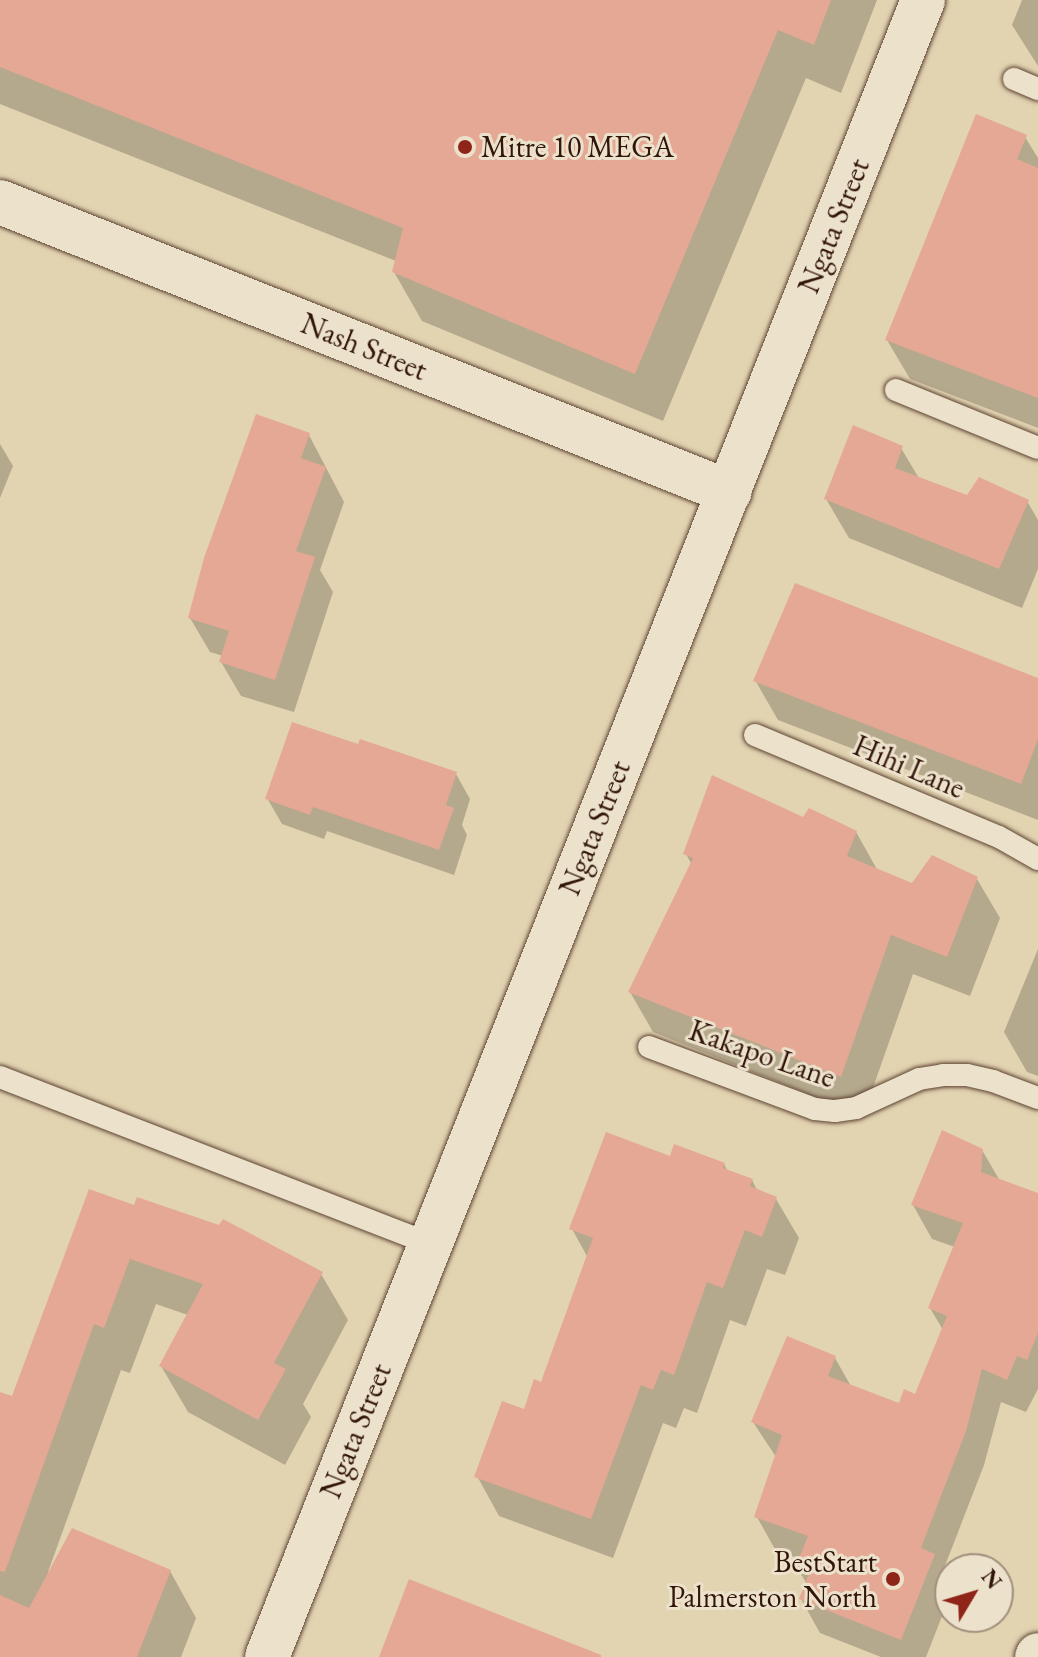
<!DOCTYPE html>
<style>
body{margin:0}
#map{position:relative;width:1038px;height:1657px;overflow:hidden;background:#e2d3b1;font-family:"EB Garamond",serif}
div>[style]{position:absolute}
.shadow>*{inset:0;background:#0003}
.building>*{inset:0;background:#e4a895}
.roads{filter:drop-shadow(0 0 2px #5e4433) drop-shadow(0 0 2px #5e4433)}
.service>*{height:22px;margin:-11px;padding:0 11px;transform-origin:11px;border-radius:11px;background:#ece2cc}
.minor>*{height:44px;margin:-22px;padding:0 22px;transform-origin:22px;border-radius:22px;background:#ece2cc}
.dots>*{width:22px;height:22px;translate:-50% -50%;box-sizing:border-box;border:4px solid #ece2cc;border-radius:50%}
span{translate:-50% -50%;white-space:nowrap;text-align:center;line-height:1.15;-webkit-text-stroke:6px #ece2cc;paint-order:stroke}
.poi-label{font-size:30px;color:#321409}
.left{translate:0 -50%;text-align:left}
.right{translate:-100% -50%;text-align:right}
.street-label{font-size:30px;color:#321409}
.north{position:absolute;left:934px;top:1553px;width:80px;height:80px;box-sizing:border-box;background:#ece2cc;border:2px solid #a2907e;border-radius:50%;rotate:52deg;font-size:22px;font-weight:700;line-height:32px;text-align:center;color:#321409}
.north::after{content:'';display:block;margin:auto;width:28px;height:36px;background:#8f2418;clip-path:polygon(50% 0,100% 100%,50% 72%,0 100%)}
</style>
<div id="map">
<div class="shadow">
<div style="clip-path:polygon(0 0,877px 0,841px 93px,806px 78px,663px 421px,422px 321px,394px 272px,396px 261px,0 104px)"></div>
<div style="clip-path:polygon(1022px 0,1038px 0,1038px 66px,1012px 25px)"></div>
<div style="clip-path:polygon(1025px 137px,1038px 158px,1038px 428px,910px 379px,887px 340px)"></div>
<div style="clip-path:polygon(309px 435px,344px 502px,320px 570px,333px 592px,294px 712px,241px 696px,221px 662px,223px 656px,210px 652px,190px 618px)"></div>
<div style="clip-path:polygon(0 444px,13px 466px,0 498px)"></div>
<div style="clip-path:polygon(901px 448px,920px 480px,968px 498px,1027px 501px,1038px 520px,1038px 569px,1022px 608px,849px 538px,826px 499px)"></div>
<div style="clip-path:polygon(755px 680px,1038px 680px,1038px 820px,778px 720px)"></div>
<div style="clip-path:polygon(359px 746px,456px 774px,470px 799px,462px 825px,467px 835px,454px 875px,327px 831px,324px 839px,282px 824px,267px 798px)"></div>
<div style="clip-path:polygon(804px 820px,856px 832px,878px 871px,913px 885px,977px 879px,1000px 918px,970px 996px,913px 974px,863px 1116px,653px 1032px,630px 992px,692px 865px,686px 854px)"></div>
<div style="clip-path:polygon(1038px 949px,1038px 1076px,1027px 1072px,1004px 1032px)"></div>
<div style="clip-path:polygon(982px 1150px,1000px 1181px,1038px 1195px,1038px 1389px,1026px 1412px,1001px 1402px,984px 1465px,943px 1571px,950px 1584px,950px 1596px,926px 1657px,881px 1657px,820px 1633px,801px 1599px,807px 1584px,797px 1568px,801px 1559px,776px 1551px,757px 1517px,776px 1457px,753px 1422px,835px 1358px,852px 1388px,900px 1405px,916px 1396px,943px 1330px,930px 1308px,955px 1247px,932px 1239px,913px 1205px)"></div>
<div style="clip-path:polygon(671px 1159px,724px 1164px,728px 1172px,752px 1180px,758px 1192px,776px 1199px,799px 1238px,785px 1275px,767px 1269px,746px 1326px,730px 1320px,697px 1413px,684px 1408px,676px 1428px,663px 1423px,613px 1558px,499px 1516px,477px 1476px,542px 1384px,588px 1258px,572px 1229px)"></div>
<div style="clip-path:polygon(90px 1192px,321px 1274px,348px 1320px,303px 1404px,311px 1417px,285px 1465px,188px 1412px,161px 1366px,188px 1315px,156px 1304px,130px 1373px,121px 1370px,48px 1572px,170px 1571px,196px 1618px,181px 1657px,0 1657px,0 1406px,13px 1399px)"></div>
</div>
<div class="building">
<div style="clip-path:polygon(0 0,831px 0,814px 45px,778px 30px,635px 374px,392px 272px,403px 228px,0 67px)"></div>
<div style="clip-path:polygon(976px 114px,1027px 135px,1017px 159px,1038px 168px,1038px 398px,885px 340px)"></div>
<div style="clip-path:polygon(256px 414px,310px 433px,301px 458px,326px 467px,296px 551px,315px 557px,275px 680px,219px 662px,229px 631px,188px 618px,204px 558px)"></div>
<div style="clip-path:polygon(853px 425px,903px 446px,895px 468px,967px 495px,979px 477px,1029px 500px,999px 569px,824px 499px)"></div>
<div style="clip-path:polygon(795px 583px,1038px 678px,1038px 739px,1021px 784px,753px 681px)"></div>
<div style="clip-path:polygon(292px 722px,358px 744px,360px 739px,457px 772px,446px 805px,454px 808px,439px 850px,313px 807px,310px 815px,265px 799px)"></div>
<div style="clip-path:polygon(712px 775px,803px 817px,809px 808px,857px 831px,847px 856px,912px 883px,932px 855px,978px 877px,947px 957px,891px 935px,841px 1077px,628px 992px,693px 858px,683px 854px)"></div>
<div style="clip-path:polygon(942px 1130px,983px 1149px,981px 1172px,1038px 1193px,1038px 1333px,1027px 1360px,1017px 1356px,1007px 1380px,982px 1369px,966px 1431px,921px 1548px,935px 1554px,901px 1640px,799px 1599px,809px 1574px,795px 1568px,808px 1536px,754px 1517px,782px 1435px,751px 1422px,787px 1336px,836px 1356px,828px 1376px,899px 1403px,904px 1389px,915px 1394px,947px 1316px,928px 1308px,963px 1223px,911px 1205px)"></div>
<div style="clip-path:polygon(606px 1132px,670px 1156px,674px 1144px,725px 1163px,723px 1168px,753px 1179px,750px 1186px,777px 1197px,762px 1237px,745px 1230px,723px 1288px,707px 1282px,674px 1375px,661px 1370px,653px 1390px,641px 1385px,591px 1519px,474px 1477px,502px 1401px,524px 1409px,534px 1379px,541px 1382px,593px 1238px,569px 1229px)"></div>
<div style="clip-path:polygon(89px 1189px,134px 1205px,137px 1197px,219px 1225px,223px 1219px,323px 1272px,274px 1363px,286px 1369px,258px 1420px,159px 1366px,203px 1284px,130px 1259px,104px 1328px,94px 1324px,5px 1572px,0 1571px,0 1392px,12px 1396px)"></div>
<div style="clip-path:polygon(72px 1528px,171px 1570px,137px 1657px,0 1657px,0 1595px,29px 1608px)"></div>
<div style="clip-path:polygon(409px 1579px,601px 1655px,601px 1657px,379px 1657px)"></div>
</div>
<div class="roads">
<div class="service">
<div style="left:1014px;top:79px;width:26px;rotate:23deg"></div>
<div style="left:896px;top:390px;width:153px;rotate:22.2deg"></div>
<div style="left:755px;top:735px;width:264px;rotate:22.7deg"></div>
<div style="left:999px;top:837px;width:45px;rotate:29.4deg"></div>
<div style="left:649px;top:1047px;width:177px;rotate:20.5deg"></div>
<div style="left:815px;top:1109px;width:20px;rotate:6deg"></div>
<div style="left:835px;top:1111px;width:21px;rotate:-8deg"></div>
<div style="left:856px;top:1108px;width:69px;rotate:-24.7deg"></div>
<div style="left:919px;top:1079px;width:24px;rotate:-9deg"></div>
<div style="left:943px;top:1075px;width:24px"></div>
<div style="left:967px;top:1075px;width:27px;rotate:13deg"></div>
<div style="left:993px;top:1081px;width:48px;rotate:20.7deg"></div>
<div style="left:0;top:1077px;width:461px;rotate:21.2deg"></div>
</div>
<div class="minor">
<div style="left:0;top:202px;width:785px;rotate:21.69deg"></div>
<div style="left:267px;top:1657px;width:1782px;rotate:-68.4deg"></div>
<div style="left:1037px;top:1657px;width:2px;rotate:-63deg"></div>
</div>
</div>
<div class="dots">
<div style="left:465px;top:147px;background:#8f2418"></div>
<div style="left:893px;top:1579px;background:#8f2418"></div>
</div>
<div class="poi-label">
<span class="left" style="left:481px;top:147px">Mitre 10 MEGA</span>
<span class="right" style="left:877px;top:1579px">BestStart<br>Palmerston North</span>
</div>
<div class="street-label">
<span style="left:834px;top:226px;rotate:-68deg">Ngata Street</span>
<span style="left:364px;top:347px;rotate:22deg">Nash Street</span>
<span style="left:909px;top:767px;rotate:23deg">Hihi Lane</span>
<span style="left:595px;top:828px;rotate:-68deg">Ngata Street</span>
<span style="left:762px;top:1054px;rotate:19deg">Kakapo Lane</span>
<span style="left:356px;top:1431px;rotate:-68deg">Ngata Street</span>
</div>
<div class="north">N</div>
</div>
